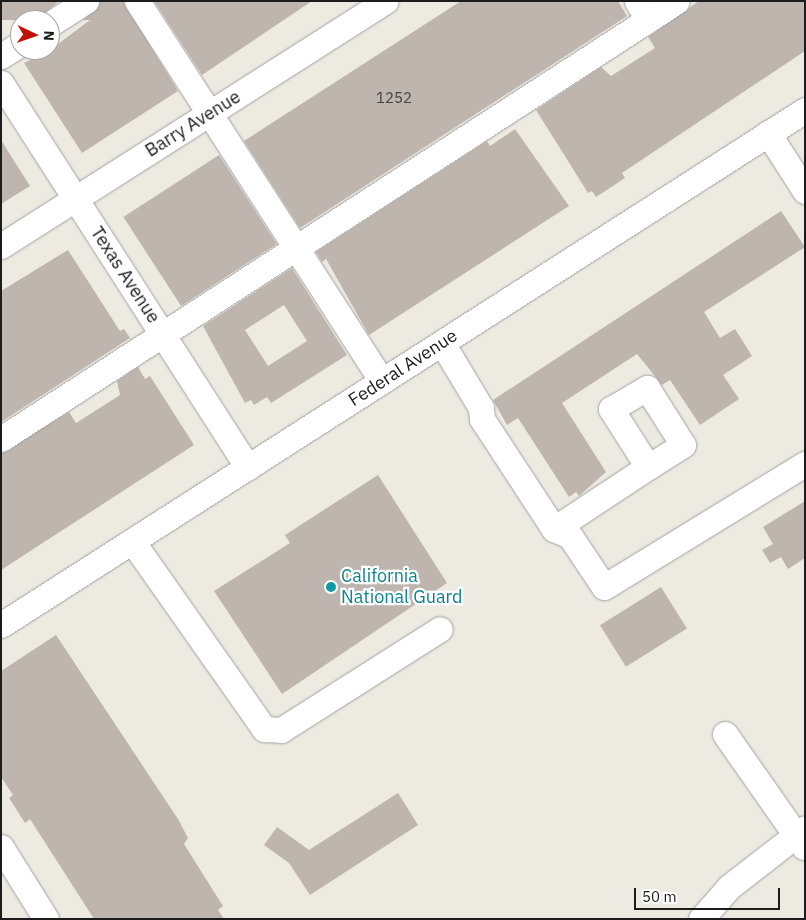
<!DOCTYPE html>
<style>
body{margin:0}
#map{position:relative;width:806px;height:920px;overflow:hidden;background:#edeae2;font-family:"IBM Plex Sans",sans-serif}
div>[style]{position:absolute}
.building>*{inset:0;background:#beb6ae;transform-origin:0 0}
.roads{filter:drop-shadow(0 0 1px #a3a3a3) drop-shadow(0 0 1px #a3a3a3)}
.minor>*{height:25px;margin:-12.5px;padding:0 12.5px;transform-origin:12.5px;border-radius:12.5px;background:#fff}
.dots>*{width:14px;height:14px;translate:-50% -50%;box-sizing:border-box;border:2px solid #fff;border-radius:50%}
span{translate:-50% -50%;white-space:nowrap;text-align:center;line-height:1.15;-webkit-text-stroke:4.5px #fff;paint-order:stroke}
.number-label{font-size:15px;color:#444240}
.number-label span{-webkit-text-stroke-width:0}
.street-label{font-size:18px;color:#1c1c1c}
.culture-label{font-size:18px;color:#0d838f}
.left{translate:0 -50%;text-align:left}
.frame{position:absolute;inset:0;border:2px solid #1c1c1c;pointer-events:none}
.north{position:absolute;left:10px;top:10px;width:50px;height:50px;box-sizing:border-box;background:#fff;border:1px solid #a4a4a4;border-radius:50%;rotate:93deg;font-size:14px;font-weight:700;line-height:20px;text-align:center;color:#1c1c1c}
.north::after{content:'';display:block;margin:auto;width:18px;height:22px;background:#c31004;clip-path:polygon(50% 0,100% 100%,50% 72%,0 100%)}
.scale{position:absolute;left:634px;top:888px;width:146px;height:22px;box-sizing:border-box;border:2px solid #1c1c1c;border-top:0;padding-left:6px;font-size:15px;line-height:18px;white-space:nowrap;color:#1c1c1c;-webkit-text-stroke:4px #fff;paint-order:stroke}
</style>
<div id="map">
<div class="building">
<div style="clip-path:polygon(1px 1px,59px 1px,37px 20px,1px 20px)"></div>
<div style="clip-path:polygon(100px 1px,123px 1px,178px 91px,82px 153px,24px 63px,50px 50px,90px 20px,83px 20px)"></div>
<div style="clip-path:polygon(154px 1px,312px 1px,202px 75px)"></div>
<div style="clip-path:polygon(461px 1px,618px 1px,627px 16px,300px 228px,244px 141px)"></div>
<div style="clip-path:polygon(699px 1px,805px 1px,805px 51px,622px 173px,625px 178px,596px 197px,592px 191px,588px 193px,536px 110px,601px 67px,611px 76px,655px 48px,648px 37px)"></div>
<div style="clip-path:polygon(515px 129px,569px 206px,369px 335px,326px 259px,322px 262px,316px 252px,487px 141px,490px 146px)"></div>
<div style="clip-path:polygon(1px 140px,30px 186px,1px 204px)"></div>
<div style="left:219px;top:155px;width:106px;height:114px;rotate:57deg"></div>
<div style="clip-path:polygon(781px 211px,805px 247px,704px 312px,720px 338px,735px 329px,752px 356px,723px 375px,739px 399px,700px 425px,670px 380px,662px 385px,637px 354px,562px 403px,606px 472px,579px 496px,576px 492px,569px 497px,518px 418px,507px 425px,493px 400px)"></div>
<div style="clip-path:polygon(68px 250px,120px 331px,124px 329px,130px 338px,1px 422px,1px 291px)"></div>
<div style="clip-path:polygon(evenodd,292px 268px,347px 355px,271px 403px,267px 397px,254px 405px,251px 400px,245px 403px,203px 326px,292px 268px,284px 305px,307px 341px,268px 366px,245px 330px,284px 305px)"></div>
<div style="clip-path:polygon(138px 367px,145px 379px,150px 376px,194px 445px,1px 570px,1px 453px,69px 412px,76px 423px,120px 395px,117px 381px)"></div>
<div style="clip-path:polygon(378px 475px,447px 583px,282px 694px,214px 591px,290px 543px,285px 535px)"></div>
<div style="clip-path:polygon(805px 501px,805px 558px,788px 569px,781px 557px,770px 563px,762px 550px,773px 544px,763px 527px)"></div>
<div style="left:661px;top:587px;width:49px;height:72px;rotate:58deg"></div>
<div style="clip-path:polygon(56px 635px,178px 819px,188px 838px,184px 844px,223px 906px,218px 910px,224px 919px,94px 919px,30px 819px,25px 823px,9px 798px,13px 795px,1px 777px,1px 671px)"></div>
<div style="clip-path:polygon(398px 793px,418px 825px,310px 895px,289px 863px,264px 845px,277px 827px,309px 850px)"></div>
</div>
<div class="roads">
<div class="minor">
<div style="left:137px;top:1px;width:452px;rotate:57.2deg"></div>
<div style="left:637px;top:1px;width:21px;rotate:59deg"></div>
<div style="left:50px;top:24px;width:43px;rotate:-32.6deg"></div>
<div style="left:1px;top:56px;width:22px;rotate:-32deg"></div>
<div style="left:1px;top:83px;width:457px;rotate:57.3deg"></div>
<div style="left:768px;top:133px;width:69px;rotate:57.5deg"></div>
<div style="left:1px;top:246px;width:456px;rotate:-32.5deg"></div>
<div style="left:442px;top:343px;width:76px;rotate:59deg"></div>
<div style="left:481px;top:408px;width:11px;rotate:85deg"></div>
<div style="left:482px;top:419px;width:131px;rotate:56.8deg"></div>
<div style="left:554px;top:529px;width:17px;rotate:24deg"></div>
<div style="left:570px;top:536px;width:61px;rotate:56.3deg"></div>
<div style="left:604px;top:587px;width:236px;rotate:-31.5deg"></div>
<div style="left:1px;top:439px;width:805px;rotate:-32.94deg"></div>
<div style="left:554px;top:529px;width:113px;rotate:-33.4deg"></div>
<div style="left:648px;top:467px;width:69px;rotate:-122.5deg"></div>
<div style="left:611px;top:409px;width:42px;rotate:-30.3deg"></div>
<div style="left:647px;top:388px;width:67px;rotate:57.7deg"></div>
<div style="left:683px;top:445px;width:41px;rotate:147.8deg"></div>
<div style="left:132px;top:541px;width:230px;rotate:54.9deg"></div>
<div style="left:264px;top:729px;width:17px;rotate:3deg"></div>
<div style="left:281px;top:730px;width:188px;rotate:-32.4deg"></div>
<div style="left:1px;top:625px;width:955px;rotate:-32.64deg"></div>
<div style="left:725px;top:734px;width:138px;rotate:55deg"></div>
<div style="left:1px;top:847px;width:85px;rotate:58deg"></div>
<div style="left:701px;top:919px;width:43px;rotate:-48.8deg"></div>
<div style="left:729px;top:887px;width:96px;rotate:-37.8deg"></div>
</div>
</div>
<div class="dots">
<div style="left:331px;top:587px;background:#0f9aa8"></div>
</div>
<div class="number-label">
<span style="left:394px;top:98px">1252</span>
</div>
<div class="street-label">
<span style="left:193px;top:124px;rotate:-32deg">Barry Avenue</span>
<span style="left:125px;top:275px;rotate:57deg">Texas Avenue</span>
<span style="left:403px;top:368px;rotate:-33deg">Federal Avenue</span>
</div>
<div class="culture-label">
<span class="left" style="left:341px;top:587px">California<br>National Guard</span>
</div>
<div class="frame"></div>
<div class="north">N</div>
<div class="scale">50 m</div>
</div>
